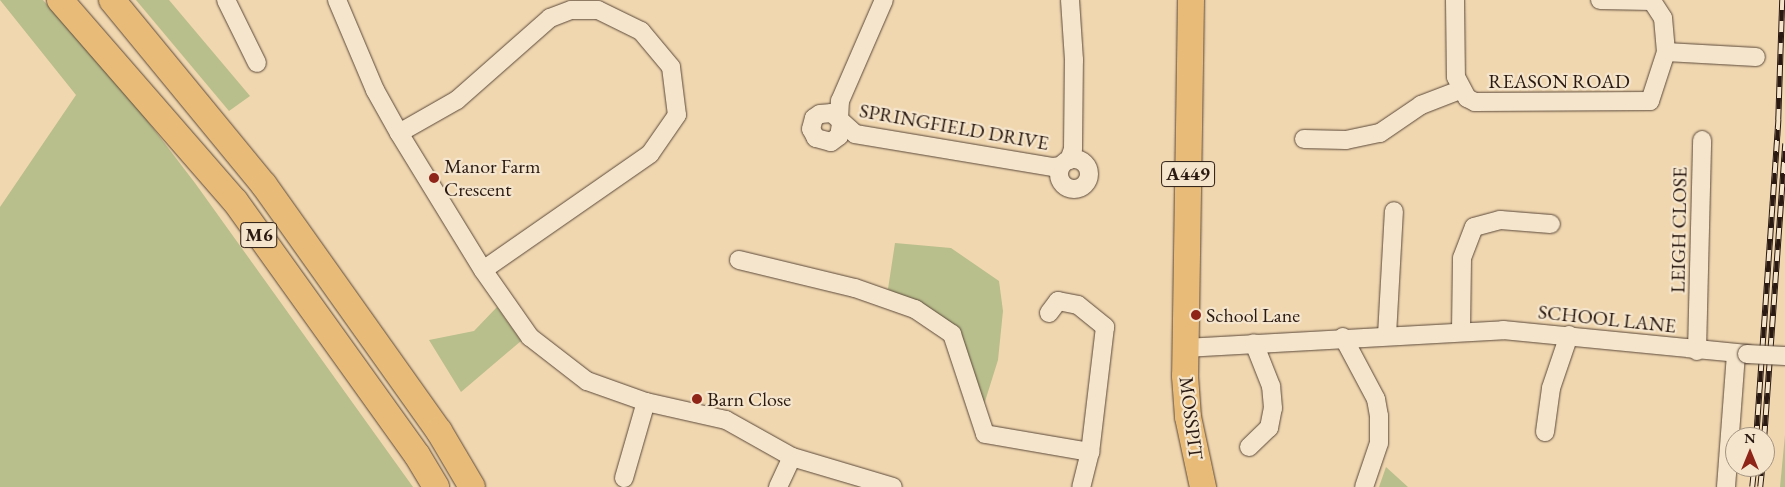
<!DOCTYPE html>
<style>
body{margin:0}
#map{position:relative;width:1785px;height:487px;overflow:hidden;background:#f0d7b0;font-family:"EB Garamond",serif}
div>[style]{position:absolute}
.green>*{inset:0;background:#b8be8c}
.roads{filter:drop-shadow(0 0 1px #5b4839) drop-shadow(0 0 1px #5b4839)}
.minor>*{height:18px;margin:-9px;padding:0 9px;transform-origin:9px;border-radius:9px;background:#f5e5cc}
.minor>.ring{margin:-9px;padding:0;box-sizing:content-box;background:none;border:18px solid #f5e5cc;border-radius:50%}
.highway>*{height:26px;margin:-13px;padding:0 13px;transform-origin:13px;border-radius:13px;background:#e8bc78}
.rail>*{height:5.5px;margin-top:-2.75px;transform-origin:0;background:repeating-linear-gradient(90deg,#f5e5cc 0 11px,#291911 0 22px);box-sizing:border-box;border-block:1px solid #291911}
.bridges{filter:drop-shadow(0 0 1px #5b4839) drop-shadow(0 0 1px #5b4839)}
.minor-bridge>*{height:18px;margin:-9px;padding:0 9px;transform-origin:9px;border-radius:9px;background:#f5e5cc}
.dots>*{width:14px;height:14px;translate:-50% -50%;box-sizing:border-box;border:2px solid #f5e5cc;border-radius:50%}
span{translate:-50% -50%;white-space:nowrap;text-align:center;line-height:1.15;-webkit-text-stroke:4.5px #f5e5cc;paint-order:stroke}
.shield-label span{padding:1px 4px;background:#f5e5cc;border:1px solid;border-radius:4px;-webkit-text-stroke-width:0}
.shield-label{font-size:19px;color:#291911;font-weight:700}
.street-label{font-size:20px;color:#291911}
.poi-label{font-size:20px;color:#291911}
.left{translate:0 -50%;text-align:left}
.north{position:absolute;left:1725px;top:427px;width:50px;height:50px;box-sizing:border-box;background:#f5e5cc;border:1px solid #a39381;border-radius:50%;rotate:0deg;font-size:14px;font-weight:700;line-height:20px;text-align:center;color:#291911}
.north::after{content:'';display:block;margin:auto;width:18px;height:22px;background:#8f2418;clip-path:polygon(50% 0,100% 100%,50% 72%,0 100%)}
</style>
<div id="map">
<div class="green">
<div style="clip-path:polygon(0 0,43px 0,133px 102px,195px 183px,413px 487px,0 487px,0 207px,76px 95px)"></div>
<div style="clip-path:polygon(136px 0,169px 0,250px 96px,229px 111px)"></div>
<div style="clip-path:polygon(895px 243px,951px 248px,999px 281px,1003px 311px,998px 360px,982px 411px,941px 317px,888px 289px)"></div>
<div style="clip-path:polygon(497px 307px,521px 341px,461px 392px,429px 340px,474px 331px)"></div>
<div style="clip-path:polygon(1785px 435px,1785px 487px,1780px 487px)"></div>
<div style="clip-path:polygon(1386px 467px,1408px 487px,1379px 487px)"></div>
</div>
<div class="roads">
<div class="minor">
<div style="left:226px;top:0;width:70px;rotate:63.8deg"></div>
<div style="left:337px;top:0;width:98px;rotate:67.1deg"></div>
<div style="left:375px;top:90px;width:49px;rotate:60.8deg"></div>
<div style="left:399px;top:133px;width:161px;rotate:58.5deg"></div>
<div style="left:483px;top:270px;width:82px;rotate:55deg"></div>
<div style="left:530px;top:337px;width:72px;rotate:37.7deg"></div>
<div style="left:587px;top:381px;width:63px;rotate:19.6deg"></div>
<div style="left:646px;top:402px;width:82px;rotate:12.7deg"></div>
<div style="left:726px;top:420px;width:76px;rotate:29.3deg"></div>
<div style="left:792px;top:457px;width:105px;rotate:16.5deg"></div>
<div style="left:1455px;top:0;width:77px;rotate:89.3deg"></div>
<div style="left:1456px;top:77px;width:24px;rotate:62deg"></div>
<div style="left:1467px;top:98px;width:9px;rotate:27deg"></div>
<div style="left:1475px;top:102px;width:175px;rotate:-0.3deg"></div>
<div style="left:1650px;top:101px;width:52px;rotate:-71.9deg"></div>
<div style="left:1666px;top:52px;width:34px;rotate:-95deg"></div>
<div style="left:1663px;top:18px;width:20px;rotate:-123deg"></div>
<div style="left:1652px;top:1px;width:52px;rotate:-178.9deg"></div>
<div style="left:1666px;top:52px;width:90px;rotate:3.2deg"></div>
<div style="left:839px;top:119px;width:18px;rotate:-87deg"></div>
<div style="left:840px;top:101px;width:110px;rotate:-66.5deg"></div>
<div style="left:841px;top:124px;width:12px;rotate:99deg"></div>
<div style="left:839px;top:136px;width:10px;rotate:143deg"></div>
<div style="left:831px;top:142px;width:16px;rotate:-165deg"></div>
<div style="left:816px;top:138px;width:10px;rotate:-119deg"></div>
<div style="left:811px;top:129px;width:11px;rotate:-75deg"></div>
<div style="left:814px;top:118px;width:7px;rotate:-34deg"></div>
<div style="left:820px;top:114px;width:12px;rotate:-5deg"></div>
<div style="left:832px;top:113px;width:31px;rotate:42deg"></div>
<div style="left:855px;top:134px;width:201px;rotate:9.5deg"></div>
<div style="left:1053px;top:167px;width:8px;rotate:-7deg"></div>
<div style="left:399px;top:133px;width:67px;rotate:-29.6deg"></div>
<div style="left:457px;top:100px;width:124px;rotate:-41.4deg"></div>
<div style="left:550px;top:18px;width:22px;rotate:-21deg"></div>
<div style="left:571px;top:10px;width:27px"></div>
<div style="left:598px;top:10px;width:48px;rotate:26deg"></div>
<div style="left:641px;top:31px;width:47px;rotate:50.2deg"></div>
<div style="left:671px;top:67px;width:48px;rotate:82.9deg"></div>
<div style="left:677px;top:115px;width:47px;rotate:124.7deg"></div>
<div style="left:650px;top:154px;width:203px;rotate:145.2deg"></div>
<div style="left:1304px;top:139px;width:42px;rotate:1.4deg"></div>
<div style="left:1346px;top:140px;width:35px;rotate:-12deg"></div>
<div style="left:1380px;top:133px;width:50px;rotate:-34.3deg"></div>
<div style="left:1421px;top:105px;width:42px;rotate:-21deg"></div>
<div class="ring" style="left:1059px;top:159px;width:12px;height:12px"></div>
<div style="left:1069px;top:160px;width:12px;rotate:-70deg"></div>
<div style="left:1073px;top:149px;width:89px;rotate:-89.4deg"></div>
<div style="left:1074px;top:60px;width:60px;rotate:-93.8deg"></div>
<div style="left:739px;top:260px;width:119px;rotate:13.6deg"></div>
<div style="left:855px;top:288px;width:64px;rotate:19.3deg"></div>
<div style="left:915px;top:309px;width:45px;rotate:34deg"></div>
<div style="left:952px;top:334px;width:105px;rotate:71.7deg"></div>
<div style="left:985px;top:434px;width:107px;rotate:9.7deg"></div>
<div style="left:1049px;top:313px;width:15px;rotate:-53deg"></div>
<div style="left:1058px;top:301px;width:20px;rotate:11deg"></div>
<div style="left:1078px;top:305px;width:35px;rotate:39deg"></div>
<div style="left:1105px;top:327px;width:126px;rotate:96.8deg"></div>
<div style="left:1090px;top:452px;width:36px;rotate:104deg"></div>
<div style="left:1461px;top:331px;width:73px;rotate:-89.2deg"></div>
<div style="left:1462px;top:258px;width:33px;rotate:-69deg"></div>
<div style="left:1474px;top:227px;width:27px;rotate:-15deg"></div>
<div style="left:1500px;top:220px;width:51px;rotate:4.5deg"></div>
<div style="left:1387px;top:335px;width:124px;rotate:-86.8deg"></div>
<div style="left:1343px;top:337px;width:70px;rotate:62deg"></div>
<div style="left:1376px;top:399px;width:17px;rotate:80deg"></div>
<div style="left:1379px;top:416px;width:27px;rotate:90deg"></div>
<div style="left:1379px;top:443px;width:46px;rotate:108.8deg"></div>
<div style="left:1185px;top:348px;width:319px;rotate:-3.2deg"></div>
<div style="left:1503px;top:330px;width:245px;rotate:5.6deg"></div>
<div style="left:1697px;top:351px;width:211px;rotate:-88.6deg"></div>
<div style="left:1545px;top:432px;width:44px;rotate:-82.2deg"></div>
<div style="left:1551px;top:388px;width:56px;rotate:-71.2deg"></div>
<div style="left:1249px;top:447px;width:28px;rotate:-44deg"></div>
<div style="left:1269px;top:428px;width:20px;rotate:-79deg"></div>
<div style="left:1273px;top:408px;width:22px;rotate:-95deg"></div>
<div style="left:1271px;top:386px;width:46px;rotate:-111.6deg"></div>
<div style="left:624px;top:478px;width:79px;rotate:-73.9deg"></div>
<div style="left:778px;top:487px;width:33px;rotate:-65deg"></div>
<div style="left:1726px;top:487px;width:133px;rotate:-85.7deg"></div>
</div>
<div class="highway">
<div style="left:60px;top:0;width:267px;rotate:49deg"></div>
<div style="left:235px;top:201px;width:312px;rotate:54.4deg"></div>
<div style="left:417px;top:455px;width:37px;rotate:59deg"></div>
<div style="left:112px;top:0;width:239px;rotate:50.6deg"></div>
<div style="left:264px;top:185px;width:302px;rotate:54.6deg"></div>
<div style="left:439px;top:431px;width:65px;rotate:59.5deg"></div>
<div style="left:1191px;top:0;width:376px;rotate:90.9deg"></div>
<div style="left:1185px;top:376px;width:41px;rotate:85.8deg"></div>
<div style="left:1188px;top:417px;width:72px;rotate:77.9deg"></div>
</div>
</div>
<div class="rail">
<div style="left:1756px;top:437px;width:318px;rotate:-86deg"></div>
<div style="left:1778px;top:120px;width:120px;rotate:-88.1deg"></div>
<div style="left:1764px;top:437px;width:294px;rotate:-85.9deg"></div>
<div style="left:1752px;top:487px;width:20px;rotate:-84deg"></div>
<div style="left:1760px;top:487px;width:20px;rotate:-84deg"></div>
</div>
<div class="bridges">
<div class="minor-bridge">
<div style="left:1747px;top:354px;width:38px;rotate:3deg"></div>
</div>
</div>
<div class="dots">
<div style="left:434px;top:178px;background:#8f2418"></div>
<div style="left:1196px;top:315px;background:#8f2418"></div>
<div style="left:697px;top:399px;background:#8f2418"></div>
</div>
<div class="shield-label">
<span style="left:1188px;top:174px">A449</span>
<span style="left:259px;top:235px">M6</span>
</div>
<div class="street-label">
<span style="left:1559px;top:81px">REASON ROAD</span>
<span style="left:954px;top:127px;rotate:10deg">SPRINGFIELD DRIVE</span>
<span style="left:1679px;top:230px;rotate:-89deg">LEIGH CLOSE</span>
<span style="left:1607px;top:319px;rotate:6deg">SCHOOL LANE</span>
<span style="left:1191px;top:418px;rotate:83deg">MOSSPIT</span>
</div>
<div class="poi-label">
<span class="left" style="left:444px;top:178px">Manor Farm<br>Crescent</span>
<span class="left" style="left:1206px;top:315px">School Lane</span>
<span class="left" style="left:707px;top:399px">Barn Close</span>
</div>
<div class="north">N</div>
</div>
